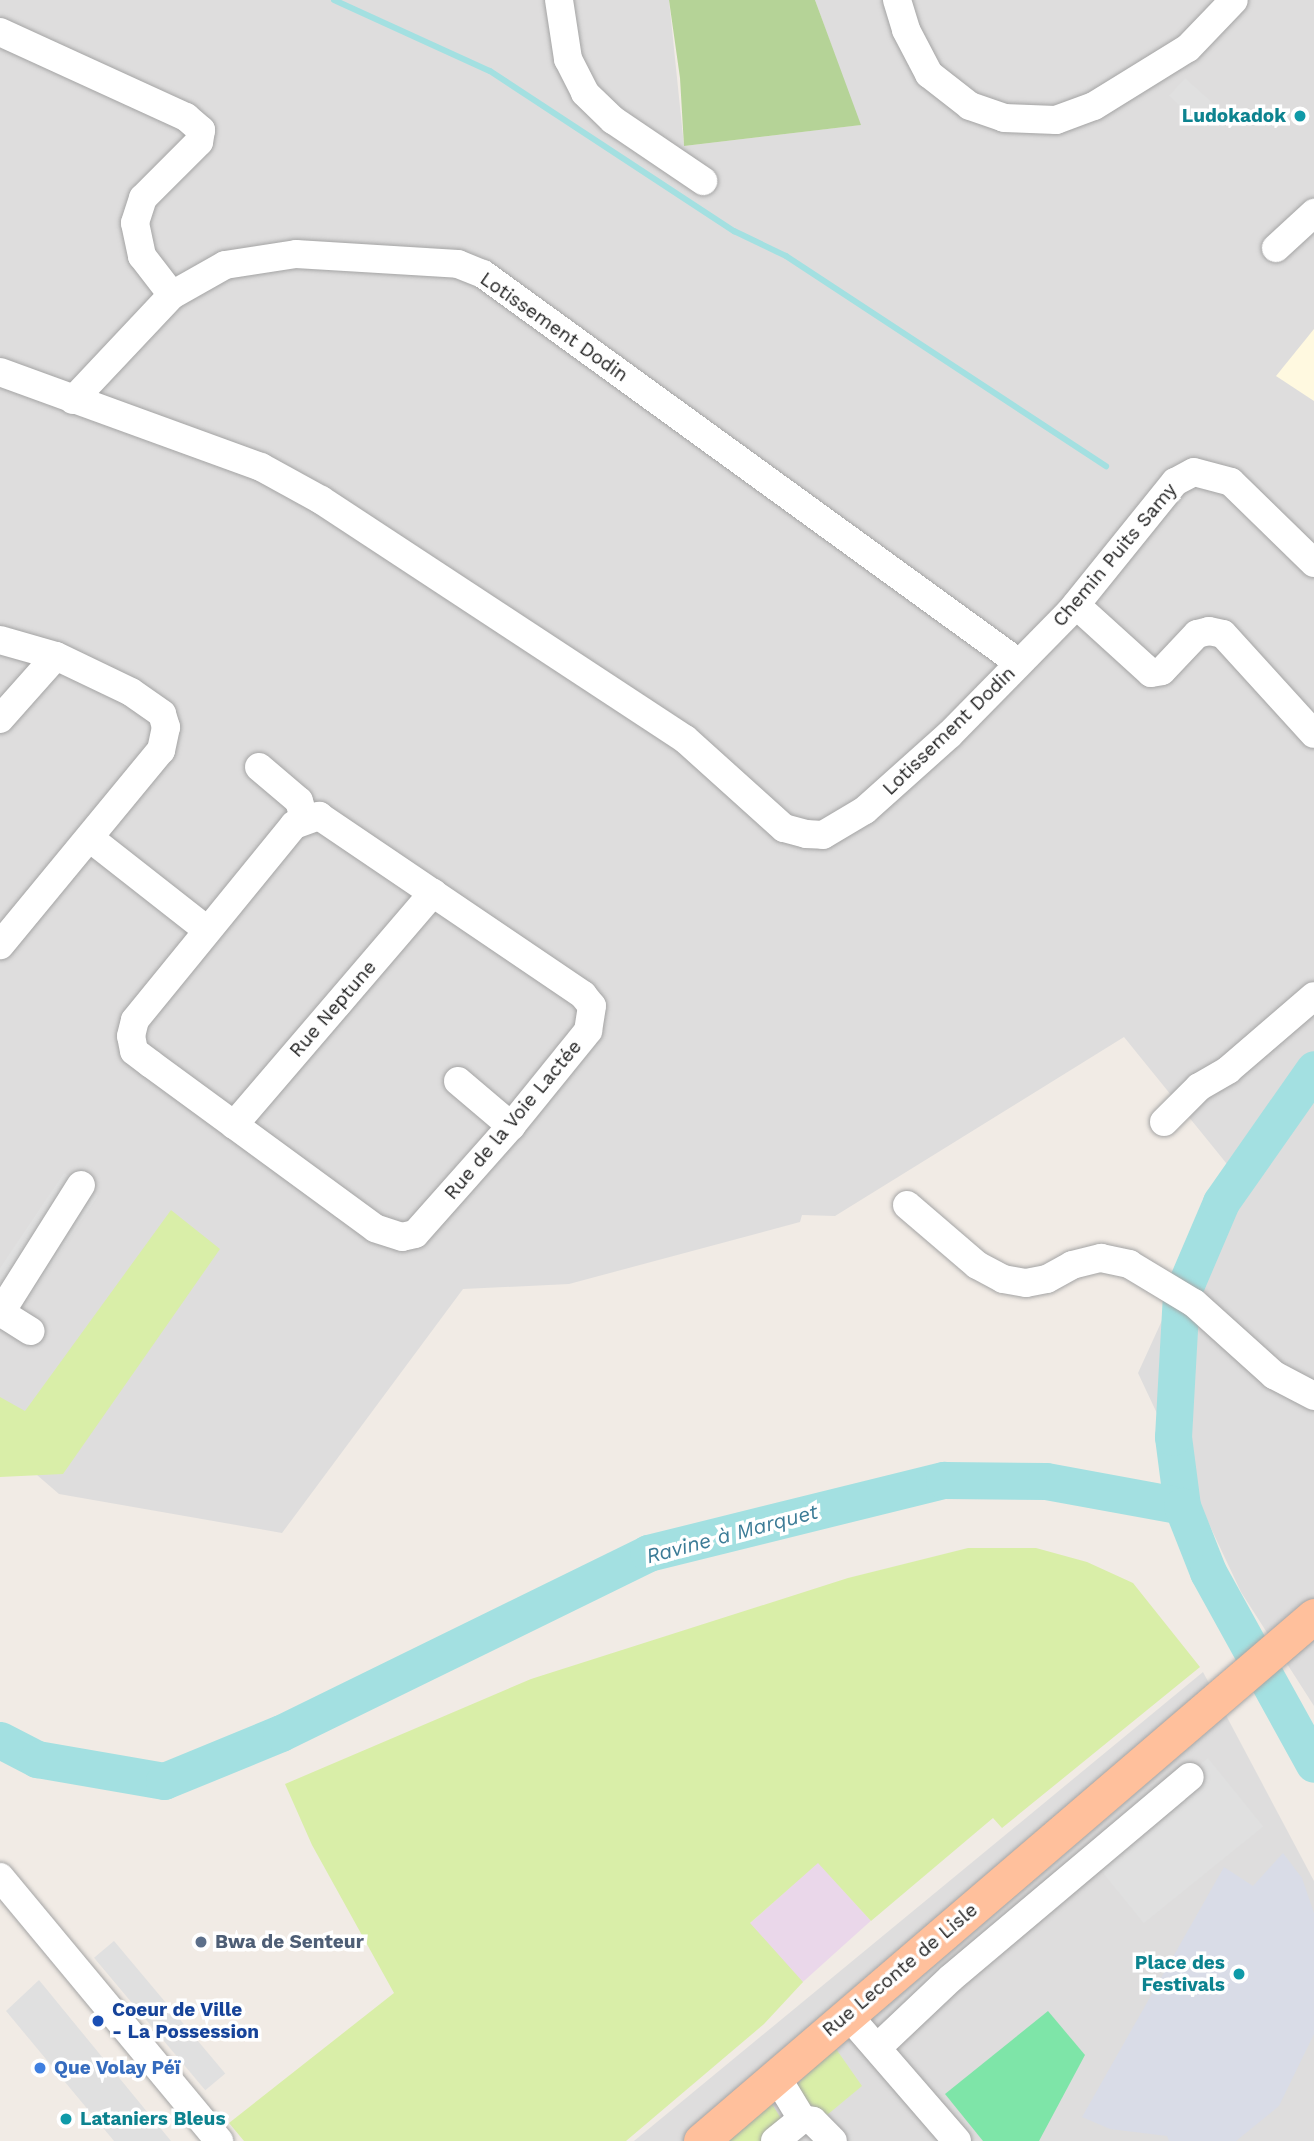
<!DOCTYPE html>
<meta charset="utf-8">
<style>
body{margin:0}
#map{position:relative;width:1314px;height:2141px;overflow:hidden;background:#f1ebe5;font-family:"Work Sans",sans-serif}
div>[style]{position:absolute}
.residential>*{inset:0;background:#dedddd}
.industrial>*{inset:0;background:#ead7ea;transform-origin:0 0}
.education>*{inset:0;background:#fff9e0}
.grass>*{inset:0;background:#d9eea8}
.forest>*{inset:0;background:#b5d397}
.pitch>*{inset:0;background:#7ee5a8}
.parking>*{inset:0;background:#e0e0e0;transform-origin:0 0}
.plaza>*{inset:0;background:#d9dce7}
.stream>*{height:6px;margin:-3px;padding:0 3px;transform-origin:3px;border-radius:3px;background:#a3e0e1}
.river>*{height:37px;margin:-18.5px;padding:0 18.5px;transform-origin:18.5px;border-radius:18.5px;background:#a3e0e1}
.roads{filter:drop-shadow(0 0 2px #a4a4a4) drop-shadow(0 0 2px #a4a4a4)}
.minor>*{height:28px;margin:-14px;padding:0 14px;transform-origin:14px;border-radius:14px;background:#fff}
.major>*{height:35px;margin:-17.5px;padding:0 17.5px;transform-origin:17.5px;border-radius:17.5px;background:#ffc09c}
.dots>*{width:19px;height:19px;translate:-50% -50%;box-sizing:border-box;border:4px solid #fff;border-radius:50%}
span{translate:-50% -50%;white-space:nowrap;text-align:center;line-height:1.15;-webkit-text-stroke:7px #fff;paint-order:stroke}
.culture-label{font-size:19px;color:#0d838f;font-weight:700}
.right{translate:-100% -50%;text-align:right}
.left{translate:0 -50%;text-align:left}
.street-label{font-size:19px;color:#202020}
.service-label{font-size:19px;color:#4e5e75;font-weight:700}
.transit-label{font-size:19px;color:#164399;font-weight:700}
.shop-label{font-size:19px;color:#366cbe;font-weight:700}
.water-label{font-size:21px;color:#3b7b96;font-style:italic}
</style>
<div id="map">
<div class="residential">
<div style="clip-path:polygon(0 0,669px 0,684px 146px,860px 125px,815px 0,1314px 0,1314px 1706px,1241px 1592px,1138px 1373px,1231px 1169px,1124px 1037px,835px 1216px,802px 1215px,800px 1222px,569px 1284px,463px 1289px,282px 1533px,59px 1494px,0 1443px)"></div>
<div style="clip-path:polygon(1203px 1672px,1314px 1881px,1314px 2141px,634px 2141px)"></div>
</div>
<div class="industrial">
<div style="left:818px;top:1862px;width:79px;height:93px;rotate:48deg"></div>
</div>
<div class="education">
<div style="clip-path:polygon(1314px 329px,1314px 401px,1276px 376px)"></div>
</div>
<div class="grass">
<div style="clip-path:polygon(171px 1210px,220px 1249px,63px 1474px,0 1477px,0 1397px,25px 1411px)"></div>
<div style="clip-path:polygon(968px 1548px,1036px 1548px,1087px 1562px,1133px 1583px,1200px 1667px,1002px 1828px,993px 1818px,871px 1921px,818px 1863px,750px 1923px,803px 1982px,764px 2024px,626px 2141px,244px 2141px,229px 2123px,394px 1993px,312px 1845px,285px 1784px,531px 1679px,848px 1578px)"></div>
<div style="clip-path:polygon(834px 2046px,862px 2086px,821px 2120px,795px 2087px)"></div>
<div style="clip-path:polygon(770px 2101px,784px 2123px,763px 2141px,723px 2141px)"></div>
</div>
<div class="forest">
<div style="clip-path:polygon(669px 0,815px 0,861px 125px,684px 146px,680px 78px)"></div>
</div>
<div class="pitch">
<div style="clip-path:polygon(1048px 2011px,1085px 2055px,1039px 2141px,983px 2141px,945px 2094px)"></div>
</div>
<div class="parking">
<div style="left:1185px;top:78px;width:48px;height:24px;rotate:42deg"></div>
<div style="left:64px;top:1173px;width:41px;height:123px;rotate:34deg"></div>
<div style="left:1208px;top:1758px;width:88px;height:154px;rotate:51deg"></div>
<div style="left:114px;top:1941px;width:173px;height:26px;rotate:50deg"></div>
<div style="clip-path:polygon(39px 1980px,98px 2052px,171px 2141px,114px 2141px,6px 2011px)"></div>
</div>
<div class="plaza">
<div style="clip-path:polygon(1283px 1853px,1302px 1878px,1314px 1913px,1314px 2034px,1279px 2106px,1236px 2141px,1169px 2141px,1167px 2136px,1110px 2129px,1082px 2117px,1224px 1867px,1253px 1886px)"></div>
</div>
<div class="stream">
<div style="left:334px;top:0;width:171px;rotate:24.5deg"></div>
<div style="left:490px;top:71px;width:292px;rotate:33.3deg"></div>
<div style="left:734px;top:231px;width:58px;rotate:25.7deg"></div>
<div style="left:786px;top:256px;width:383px;rotate:33.3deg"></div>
</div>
<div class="river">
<div style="left:1182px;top:1506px;width:70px;rotate:-97.4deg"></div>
<div style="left:1173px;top:1437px;width:141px;rotate:-86.8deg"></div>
<div style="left:1181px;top:1296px;width:102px;rotate:-66.9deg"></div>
<div style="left:1221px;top:1202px;width:162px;rotate:-55deg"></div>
<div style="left:0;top:1740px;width:42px;rotate:27.2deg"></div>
<div style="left:37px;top:1759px;width:129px;rotate:9.8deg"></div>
<div style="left:164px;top:1781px;width:126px;rotate:-22.3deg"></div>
<div style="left:281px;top:1733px;width:409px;rotate:-26.1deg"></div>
<div style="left:648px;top:1553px;width:305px;rotate:-13.9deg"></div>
<div style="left:944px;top:1480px;width:102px;rotate:0.6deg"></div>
<div style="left:1046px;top:1481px;width:138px;rotate:10.4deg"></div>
<div style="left:1182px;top:1506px;width:71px;rotate:68.5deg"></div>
<div style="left:1208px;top:1572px;width:219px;rotate:61.1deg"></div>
</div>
<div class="roads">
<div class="minor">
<div style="left:559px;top:0;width:60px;rotate:81.3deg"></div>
<div style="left:568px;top:59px;width:38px;rotate:63deg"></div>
<div style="left:585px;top:93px;width:39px;rotate:44deg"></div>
<div style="left:613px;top:120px;width:109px;rotate:34.1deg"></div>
<div style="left:897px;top:0;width:31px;rotate:73deg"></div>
<div style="left:906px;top:30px;width:50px;rotate:62.4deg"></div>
<div style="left:929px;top:74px;width:52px;rotate:38deg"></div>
<div style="left:970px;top:106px;width:36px;rotate:19deg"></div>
<div style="left:1004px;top:118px;width:52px;rotate:2.2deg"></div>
<div style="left:1056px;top:120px;width:40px;rotate:-20.2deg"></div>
<div style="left:1094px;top:106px;width:110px;rotate:-31.7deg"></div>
<div style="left:1188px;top:48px;width:66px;rotate:-46.2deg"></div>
<div style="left:0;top:32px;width:205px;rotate:24.6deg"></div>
<div style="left:186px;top:117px;width:20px;rotate:41deg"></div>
<div style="left:201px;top:130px;width:12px;rotate:99deg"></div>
<div style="left:199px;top:142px;width:79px;rotate:135deg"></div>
<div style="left:143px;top:198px;width:26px;rotate:108deg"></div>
<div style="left:135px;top:223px;width:34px;rotate:78deg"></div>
<div style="left:142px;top:256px;width:49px;rotate:52.4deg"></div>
<div style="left:1276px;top:248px;width:52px;rotate:-42.6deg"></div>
<div style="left:0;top:372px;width:278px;rotate:20deg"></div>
<div style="left:261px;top:467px;width:68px;rotate:28.8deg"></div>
<div style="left:321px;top:500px;width:435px;rotate:33.3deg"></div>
<div style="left:685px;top:739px;width:133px;rotate:42deg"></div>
<div style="left:784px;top:828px;width:23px;rotate:15deg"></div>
<div style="left:806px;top:834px;width:17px;rotate:3deg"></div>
<div style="left:823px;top:835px;width:49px;rotate:-30.8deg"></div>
<div style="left:865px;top:810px;width:114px;rotate:-41.8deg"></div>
<div style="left:950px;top:734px;width:171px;rotate:-45.5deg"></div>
<div style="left:1070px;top:612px;width:167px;rotate:-51.1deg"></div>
<div style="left:1175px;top:482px;width:21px;rotate:-28deg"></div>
<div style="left:1194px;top:472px;width:38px;rotate:15deg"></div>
<div style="left:1231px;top:482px;width:116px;rotate:44.3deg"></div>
<div style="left:73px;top:400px;width:144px;rotate:-46.7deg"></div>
<div style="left:172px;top:295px;width:61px;rotate:-29.5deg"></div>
<div style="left:225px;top:265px;width:72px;rotate:-8.8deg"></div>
<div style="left:296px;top:254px;width:162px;rotate:3.5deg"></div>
<div style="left:458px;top:264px;width:27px;rotate:22deg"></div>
<div style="left:483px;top:274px;width:662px;rotate:35.97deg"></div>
<div style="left:1076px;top:605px;width:101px;rotate:42.2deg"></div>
<div style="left:1151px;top:673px;width:11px;rotate:-10deg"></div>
<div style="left:1162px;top:671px;width:51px;rotate:-46.6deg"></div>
<div style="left:1197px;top:634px;width:12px;rotate:-14deg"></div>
<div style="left:1209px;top:631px;width:14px;rotate:12deg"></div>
<div style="left:1223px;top:634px;width:135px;rotate:47.7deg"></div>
<div style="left:0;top:640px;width:58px;rotate:15.9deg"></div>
<div style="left:56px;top:656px;width:83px;rotate:25.6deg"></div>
<div style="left:131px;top:692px;width:38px;rotate:35deg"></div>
<div style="left:162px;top:714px;width:14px;rotate:73deg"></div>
<div style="left:166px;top:727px;width:24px;rotate:102deg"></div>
<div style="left:161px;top:750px;width:253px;rotate:129.5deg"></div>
<div style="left:0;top:719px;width:84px;rotate:-48.4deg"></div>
<div style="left:259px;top:767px;width:52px;rotate:40.4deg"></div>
<div style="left:299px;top:801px;width:18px;rotate:74deg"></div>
<div style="left:319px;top:816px;width:319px;rotate:34.1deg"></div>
<div style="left:583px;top:995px;width:14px;rotate:51deg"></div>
<div style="left:592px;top:1006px;width:25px;rotate:99deg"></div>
<div style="left:588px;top:1031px;width:122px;rotate:129deg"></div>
<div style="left:511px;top:1126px;width:144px;rotate:131.6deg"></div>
<div style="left:415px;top:1234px;width:13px;rotate:167deg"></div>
<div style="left:402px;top:1237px;width:28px;rotate:-162deg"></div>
<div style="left:375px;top:1228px;width:278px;rotate:-143.8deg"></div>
<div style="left:151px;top:1064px;width:21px;rotate:-143deg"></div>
<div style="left:134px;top:1051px;width:15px;rotate:-101deg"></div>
<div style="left:131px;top:1036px;width:16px;rotate:-76deg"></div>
<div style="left:135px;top:1020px;width:252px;rotate:-50.8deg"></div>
<div style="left:294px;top:825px;width:27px;rotate:-20deg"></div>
<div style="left:91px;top:839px;width:147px;rotate:38.1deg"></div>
<div style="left:458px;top:1081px;width:70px;rotate:40.3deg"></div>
<div style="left:1164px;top:1122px;width:49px;rotate:-45deg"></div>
<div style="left:1199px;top:1087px;width:34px;rotate:-30deg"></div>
<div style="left:1228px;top:1070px;width:113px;rotate:-40.7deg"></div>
<div style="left:234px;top:1125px;width:306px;rotate:-49.4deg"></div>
<div style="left:907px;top:1205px;width:92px;rotate:40.6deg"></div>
<div style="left:977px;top:1265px;width:30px;rotate:28deg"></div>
<div style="left:1003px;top:1279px;width:23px;rotate:10deg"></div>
<div style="left:1026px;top:1283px;width:21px;rotate:-11deg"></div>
<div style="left:1047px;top:1279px;width:29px;rotate:-29deg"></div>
<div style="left:1072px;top:1265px;width:30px;rotate:-14deg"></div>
<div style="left:1101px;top:1258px;width:29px;rotate:12deg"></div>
<div style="left:1129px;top:1264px;width:76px;rotate:31deg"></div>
<div style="left:1194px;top:1303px;width:108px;rotate:42deg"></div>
<div style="left:1274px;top:1375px;width:45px;rotate:27.7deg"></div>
<div style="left:0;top:1312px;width:36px;rotate:32deg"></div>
<div style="left:1px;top:1312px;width:150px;rotate:-57.8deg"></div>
<div style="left:0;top:1877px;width:343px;rotate:50.3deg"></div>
<div style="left:847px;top:2014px;width:168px;rotate:49.1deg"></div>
<div style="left:878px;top:2047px;width:100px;rotate:-43.4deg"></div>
<div style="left:951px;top:1978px;width:312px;rotate:-40.1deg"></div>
<div style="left:776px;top:2076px;width:50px;rotate:58.8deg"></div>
<div style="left:802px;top:2119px;width:11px;rotate:10deg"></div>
<div style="left:813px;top:2121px;width:28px;rotate:45deg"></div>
<div style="left:775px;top:2141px;width:35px;rotate:-39deg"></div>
</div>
<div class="major">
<div style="left:701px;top:2141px;width:807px;rotate:-40.58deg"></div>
</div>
</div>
<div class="dots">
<div style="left:1300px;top:116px;background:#0f9aa8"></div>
<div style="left:201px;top:1942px;background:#5c6f8a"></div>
<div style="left:1239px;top:1974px;background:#0f9aa8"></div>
<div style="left:98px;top:2021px;background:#1a4fb4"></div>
<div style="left:40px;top:2068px;background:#3f7fe0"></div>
<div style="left:66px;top:2119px;background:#0f9aa8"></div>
</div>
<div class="culture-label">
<span class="right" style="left:1286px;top:116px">Ludokadok</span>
<span class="right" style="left:1225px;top:1974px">Place des<br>Festivals</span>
<span class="left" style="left:80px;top:2119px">Lataniers Bleus</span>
</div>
<div class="street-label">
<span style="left:554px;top:327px;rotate:35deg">Lotissement Dodin</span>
<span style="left:1115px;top:555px;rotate:-50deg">Chemin Puits Samy</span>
<span style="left:949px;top:731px;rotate:-44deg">Lotissement Dodin</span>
<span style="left:333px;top:1009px;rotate:-49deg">Rue Neptune</span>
<span style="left:513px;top:1120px;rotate:-50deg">Rue de la Voie Lactée</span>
<span style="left:900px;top:1970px;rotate:-40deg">Rue Leconte de Lisle</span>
</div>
<div class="service-label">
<span class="left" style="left:215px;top:1942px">Bwa de Senteur</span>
</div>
<div class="transit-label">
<span class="left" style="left:112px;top:2021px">Coeur de Ville<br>- La Possession</span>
</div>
<div class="shop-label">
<span class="left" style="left:54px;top:2068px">Que Volay Péï</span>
</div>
<div class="water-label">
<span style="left:732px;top:1534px;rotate:-15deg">Ravine à Marquet</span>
</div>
</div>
